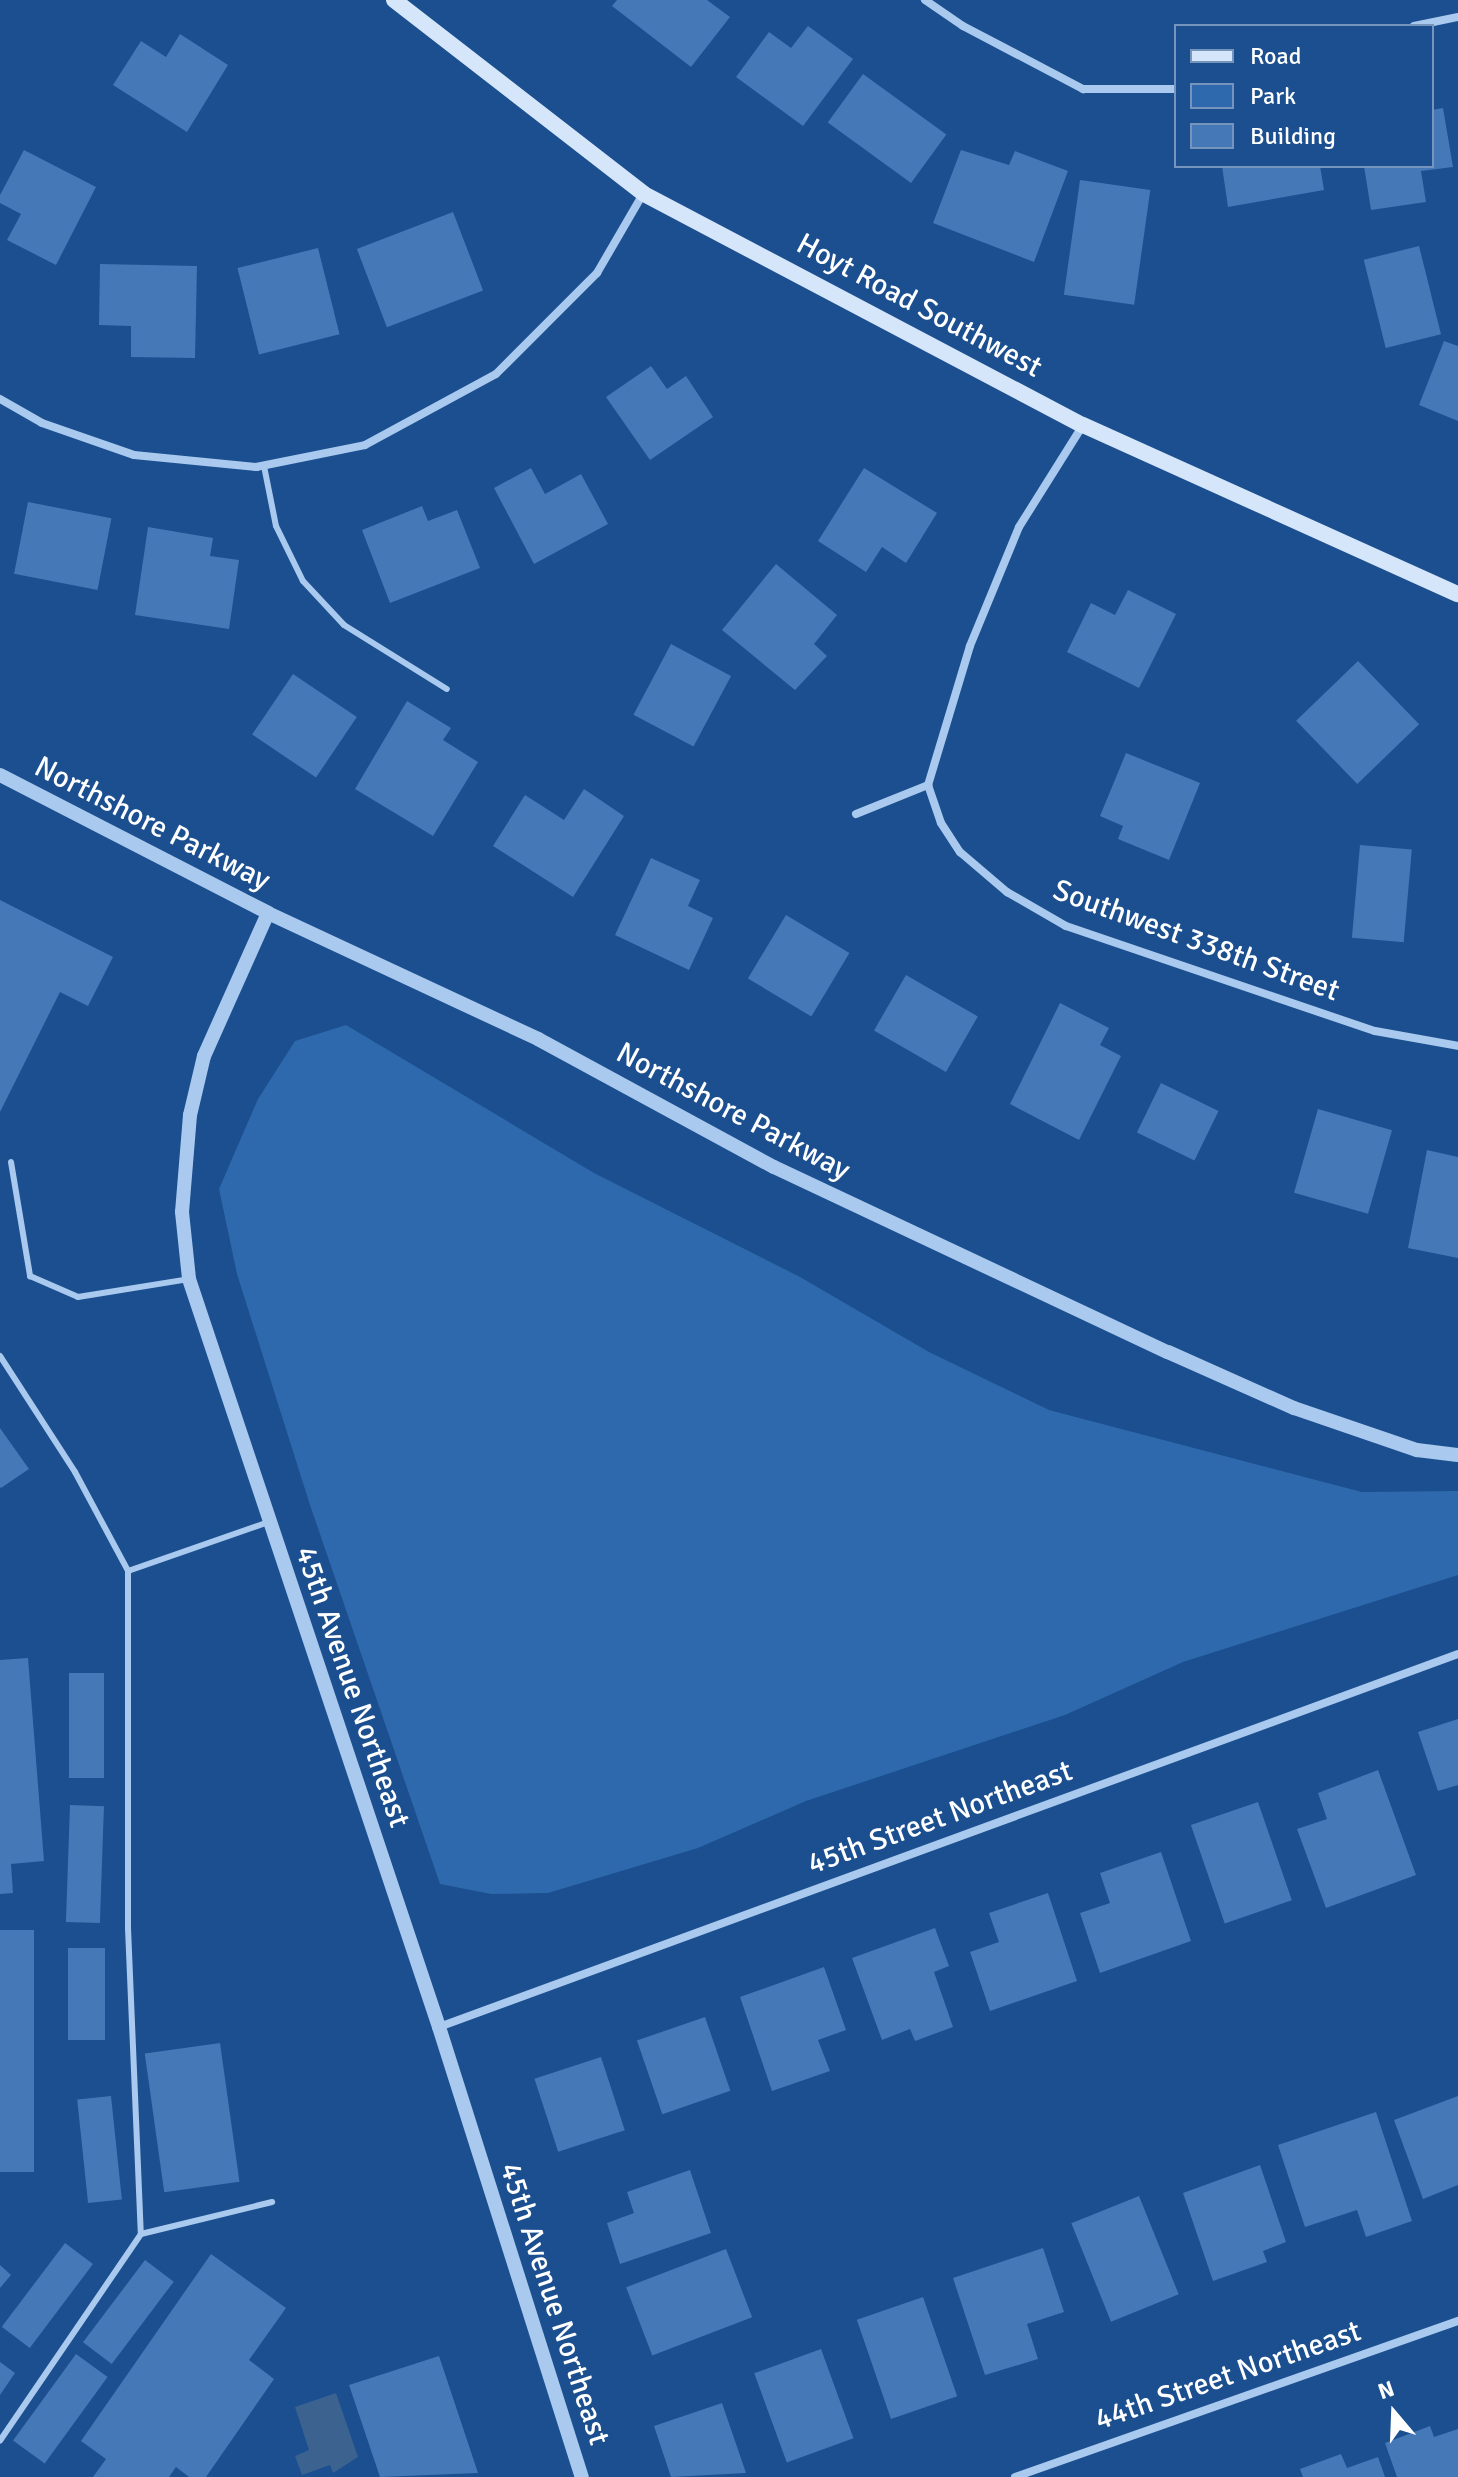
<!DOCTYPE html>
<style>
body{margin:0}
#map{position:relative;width:1458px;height:2477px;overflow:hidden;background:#1b4f8f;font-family:Signika,sans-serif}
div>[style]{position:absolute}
.green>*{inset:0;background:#2e69ad}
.water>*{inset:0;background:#3c6290}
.building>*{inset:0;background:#4478b7;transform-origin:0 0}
.service>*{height:6px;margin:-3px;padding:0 3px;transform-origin:3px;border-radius:3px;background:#a9c9ee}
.minor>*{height:8px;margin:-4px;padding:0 4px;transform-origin:4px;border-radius:4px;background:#a9c9ee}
.tertiary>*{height:14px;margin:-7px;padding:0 7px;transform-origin:7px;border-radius:7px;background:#a9c9ee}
.secondary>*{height:16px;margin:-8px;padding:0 8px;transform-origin:8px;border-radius:8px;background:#d6e6fa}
span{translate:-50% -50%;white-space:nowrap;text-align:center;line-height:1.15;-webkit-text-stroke:8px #1b4f8f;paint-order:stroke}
.street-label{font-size:30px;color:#fff}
.legend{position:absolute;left:1174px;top:24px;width:260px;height:144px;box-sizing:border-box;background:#1b4f8f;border:2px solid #7695bc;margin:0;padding:10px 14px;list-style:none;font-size:24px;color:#fff}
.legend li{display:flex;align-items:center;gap:16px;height:40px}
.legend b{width:40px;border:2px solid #7695bc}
.north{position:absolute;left:1354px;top:2373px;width:80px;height:80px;-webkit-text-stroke:6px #1b4f8f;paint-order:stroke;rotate:341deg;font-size:22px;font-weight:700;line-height:32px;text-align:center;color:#fff}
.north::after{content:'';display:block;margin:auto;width:28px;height:36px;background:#fff;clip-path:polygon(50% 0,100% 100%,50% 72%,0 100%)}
</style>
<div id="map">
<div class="green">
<div style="clip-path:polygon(346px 1025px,594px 1173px,800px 1277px,929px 1352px,1049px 1410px,1362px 1492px,1458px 1491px,1458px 1575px,1183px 1662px,1065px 1715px,806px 1801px,698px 1848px,548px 1893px,491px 1894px,440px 1884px,309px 1502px,237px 1274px,219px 1189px,258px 1099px,295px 1041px)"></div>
</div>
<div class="water">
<div style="clip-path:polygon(336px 2393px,358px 2457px,333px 2473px,330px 2465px,302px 2475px,295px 2456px,309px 2450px,295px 2407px)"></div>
</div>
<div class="building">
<div style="clip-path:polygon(617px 0,707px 0,730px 17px,691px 67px,612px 6px)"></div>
<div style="clip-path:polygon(808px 26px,853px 59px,803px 126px,736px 77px,769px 32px,791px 48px)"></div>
<div style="clip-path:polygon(180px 34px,228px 65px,187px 132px,113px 85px,141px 41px,166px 57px)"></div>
<div style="left:863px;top:74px;width:103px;height:60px;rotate:36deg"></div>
<div style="clip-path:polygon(1443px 108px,1453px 167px,1421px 171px,1426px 202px,1371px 210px,1364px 166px,1432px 166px,1432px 110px)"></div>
<div style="clip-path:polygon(24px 150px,96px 187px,56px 265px,7px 240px,21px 214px,0 203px,0 195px)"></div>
<div style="clip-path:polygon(961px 150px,1009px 165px,1015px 151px,1068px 171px,1034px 262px,933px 223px)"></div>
<div style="clip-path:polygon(1222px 166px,1320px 166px,1324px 190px,1228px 207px)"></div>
<div style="left:1080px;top:180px;width:71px;height:116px;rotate:8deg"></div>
<div style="left:453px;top:212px;width:84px;height:103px;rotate:69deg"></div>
<div style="left:1419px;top:246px;width:91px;height:57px;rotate:76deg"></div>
<div style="left:318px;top:248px;width:89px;height:83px;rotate:76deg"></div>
<div style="clip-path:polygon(100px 264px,197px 266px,195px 358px,131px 357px,131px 326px,99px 325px)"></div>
<div style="clip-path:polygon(1444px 341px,1458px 346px,1458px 421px,1419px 405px)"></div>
<div style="clip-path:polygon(651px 366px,667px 389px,686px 376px,713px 417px,650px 460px,606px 397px)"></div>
<div style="clip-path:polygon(531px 468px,545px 494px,581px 474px,608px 524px,534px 564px,494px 488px)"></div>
<div style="clip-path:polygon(864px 468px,937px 513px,906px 563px,882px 547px,866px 572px,818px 541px)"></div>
<div style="left:28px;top:502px;width:85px;height:73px;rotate:11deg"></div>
<div style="clip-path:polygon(422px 506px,428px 521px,457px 510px,480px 568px,390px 603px,362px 530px)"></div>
<div style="clip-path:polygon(148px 527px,213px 538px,210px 556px,239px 560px,229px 629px,135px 615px)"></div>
<div style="clip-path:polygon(776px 564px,837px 615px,814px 644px,827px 656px,795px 690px,722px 630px)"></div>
<div style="clip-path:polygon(1128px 590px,1176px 614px,1139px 688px,1067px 652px,1091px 603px,1115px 615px)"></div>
<div style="left:671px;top:644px;width:68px;height:80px;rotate:28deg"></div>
<div style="left:1358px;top:661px;width:88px;height:86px;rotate:46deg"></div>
<div style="left:293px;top:674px;width:77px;height:73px;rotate:34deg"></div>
<div style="clip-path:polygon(407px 701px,451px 728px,443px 740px,478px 762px,433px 836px,355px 789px)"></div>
<div style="clip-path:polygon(1126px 753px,1200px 783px,1169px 860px,1118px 839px,1123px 826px,1100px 816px)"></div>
<div style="clip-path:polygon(584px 789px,624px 816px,573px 897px,493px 846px,525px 795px,564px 820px)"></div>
<div style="left:1360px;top:845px;width:52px;height:93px;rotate:5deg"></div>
<div style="clip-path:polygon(651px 858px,700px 880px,688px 906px,713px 918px,689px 970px,615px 935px)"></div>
<div style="clip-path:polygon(0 900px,113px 957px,88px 1006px,60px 992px,0 1112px)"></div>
<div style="left:786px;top:915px;width:74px;height:74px;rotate:31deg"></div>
<div style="left:906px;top:975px;width:83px;height:64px;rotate:30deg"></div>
<div style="clip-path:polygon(1060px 1003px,1109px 1028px,1100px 1045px,1121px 1056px,1079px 1140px,1010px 1104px)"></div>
<div style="left:1161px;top:1083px;width:64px;height:55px;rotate:26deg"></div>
<div style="left:1318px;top:1109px;width:77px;height:87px;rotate:16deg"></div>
<div style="clip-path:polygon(1427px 1150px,1458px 1157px,1458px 1258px,1408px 1248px)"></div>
<div style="clip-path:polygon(0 1428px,29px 1469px,1px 1488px,0 1487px)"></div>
<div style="clip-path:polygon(28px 1658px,44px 1861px,11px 1864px,13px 1893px,0 1894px,0 1660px)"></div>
<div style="left:69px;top:1673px;width:35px;height:105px"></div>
<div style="clip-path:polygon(1458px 1719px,1458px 1785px,1438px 1791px,1418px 1732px)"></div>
<div style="clip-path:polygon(1378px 1770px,1416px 1875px,1326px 1908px,1297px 1829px,1327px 1819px,1318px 1793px)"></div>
<div style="left:1258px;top:1802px;width:104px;height:71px;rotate:71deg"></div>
<div style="left:70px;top:1805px;width:34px;height:117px;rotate:2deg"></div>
<div style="clip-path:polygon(1161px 1852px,1191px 1941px,1100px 1973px,1080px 1913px,1110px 1903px,1100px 1873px)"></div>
<div style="clip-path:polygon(1048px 1893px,1077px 1981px,990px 2011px,970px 1952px,999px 1942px,989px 1913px)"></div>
<div style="clip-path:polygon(935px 1928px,949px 1966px,934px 1972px,953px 2027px,915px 2041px,910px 2029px,882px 2040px,852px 1958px)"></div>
<div style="left:0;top:1930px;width:34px;height:242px"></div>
<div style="left:68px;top:1948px;width:37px;height:92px"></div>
<div style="clip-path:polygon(824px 1967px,846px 2030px,818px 2040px,830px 2071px,772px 2091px,740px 1997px)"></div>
<div style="left:705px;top:2017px;width:78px;height:72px;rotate:71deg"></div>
<div style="left:220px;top:2043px;width:140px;height:76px;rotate:82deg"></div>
<div style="left:601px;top:2057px;width:77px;height:70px;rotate:72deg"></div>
<div style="left:111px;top:2096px;width:104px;height:34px;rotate:84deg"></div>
<div style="clip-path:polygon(1458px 2096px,1458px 2185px,1423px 2199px,1394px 2120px)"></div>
<div style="clip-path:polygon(1376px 2112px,1412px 2221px,1366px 2237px,1357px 2210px,1305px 2227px,1278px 2145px)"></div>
<div style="clip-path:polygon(1260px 2165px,1286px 2242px,1263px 2251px,1267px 2262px,1213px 2281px,1183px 2193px)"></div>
<div style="clip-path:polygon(690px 2170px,711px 2233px,620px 2264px,607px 2223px,634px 2213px,627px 2192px)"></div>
<div style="left:1139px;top:2196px;width:106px;height:73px;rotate:68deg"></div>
<div style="left:65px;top:2243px;width:35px;height:105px;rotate:37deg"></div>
<div style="clip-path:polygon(1043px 2248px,1064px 2312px,1027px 2324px,1038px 2359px,985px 2375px,953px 2278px)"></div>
<div style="left:726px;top:2249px;width:73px;height:107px;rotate:69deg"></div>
<div style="clip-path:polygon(211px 2254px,286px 2308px,249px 2360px,274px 2379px,206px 2477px,189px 2477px,176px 2467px,169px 2477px,93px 2477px,106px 2459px,81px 2441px)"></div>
<div style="left:145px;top:2260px;width:36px;height:103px;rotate:37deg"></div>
<div style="clip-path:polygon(0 2265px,11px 2275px,0 2288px)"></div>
<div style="left:923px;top:2297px;width:105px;height:70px;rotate:71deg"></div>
<div style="left:821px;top:2349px;width:95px;height:71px;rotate:70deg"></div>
<div style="left:76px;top:2354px;width:39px;height:107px;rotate:36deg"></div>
<div style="clip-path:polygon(439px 2356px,478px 2473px,380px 2477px,349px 2385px)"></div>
<div style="clip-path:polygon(0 2362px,15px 2373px,0 2395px)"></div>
<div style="clip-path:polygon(722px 2403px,746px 2473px,671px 2477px,654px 2426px)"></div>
<div style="clip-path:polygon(1430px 2426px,1434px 2437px,1458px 2429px,1458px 2477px,1397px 2477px,1385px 2443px)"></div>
<div style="clip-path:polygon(1341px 2454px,1347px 2468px,1378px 2457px,1385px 2477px,1303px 2477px,1300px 2469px)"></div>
</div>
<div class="service">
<div style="left:264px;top:466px;width:61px;rotate:78.7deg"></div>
<div style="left:276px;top:526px;width:61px;rotate:63.9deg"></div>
<div style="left:303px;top:581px;width:60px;rotate:47deg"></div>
<div style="left:344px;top:625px;width:121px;rotate:31.9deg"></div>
<div style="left:11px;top:1162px;width:116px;rotate:80.5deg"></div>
<div style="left:30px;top:1276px;width:52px;rotate:23.6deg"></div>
<div style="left:78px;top:1297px;width:112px;rotate:-9.2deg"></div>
<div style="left:0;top:1356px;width:138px;rotate:57.1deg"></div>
<div style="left:75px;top:1472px;width:112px;rotate:61.8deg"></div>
<div style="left:128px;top:1571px;width:357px;rotate:90deg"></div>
<div style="left:128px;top:1928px;width:306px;rotate:87.6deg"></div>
<div style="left:141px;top:2234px;width:250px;rotate:124.3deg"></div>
<div style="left:128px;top:1571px;width:149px;rotate:-19.2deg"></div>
<div style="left:141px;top:2234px;width:135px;rotate:-13.7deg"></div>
</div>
<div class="minor">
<div style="left:925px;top:0;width:46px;rotate:34.4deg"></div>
<div style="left:963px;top:26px;width:136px;rotate:27.7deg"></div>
<div style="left:1083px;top:89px;width:93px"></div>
<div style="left:1414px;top:26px;width:45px;rotate:-11.6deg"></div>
<div style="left:0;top:399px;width:48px;rotate:29.7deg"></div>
<div style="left:42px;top:423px;width:97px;rotate:19.2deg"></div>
<div style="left:134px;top:455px;width:123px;rotate:5.6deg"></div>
<div style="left:256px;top:467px;width:111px;rotate:-11.4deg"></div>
<div style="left:365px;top:445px;width:149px;rotate:-28.5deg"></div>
<div style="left:496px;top:374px;width:143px;rotate:-45deg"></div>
<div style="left:597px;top:273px;width:91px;rotate:-59.8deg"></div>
<div style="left:1083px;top:425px;width:120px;rotate:122.1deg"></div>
<div style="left:1019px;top:527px;width:129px;rotate:112.4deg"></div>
<div style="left:970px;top:646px;width:145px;rotate:106.8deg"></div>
<div style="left:928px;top:785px;width:40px;rotate:71.1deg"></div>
<div style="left:941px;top:823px;width:35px;rotate:57deg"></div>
<div style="left:960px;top:852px;width:62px;rotate:40.4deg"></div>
<div style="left:1007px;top:892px;width:68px;rotate:30deg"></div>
<div style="left:1066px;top:926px;width:326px;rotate:18.8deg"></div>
<div style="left:1375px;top:1031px;width:84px;rotate:10.2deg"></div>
<div style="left:856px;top:814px;width:78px;rotate:-21.9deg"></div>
<div style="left:439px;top:2027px;width:1085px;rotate:-20.1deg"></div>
<div style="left:1015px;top:2477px;width:470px;rotate:-19.4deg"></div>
</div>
<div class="tertiary">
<div style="left:0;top:775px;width:301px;rotate:27.2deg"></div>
<div style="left:268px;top:913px;width:298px;rotate:25deg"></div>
<div style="left:538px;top:1039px;width:268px;rotate:28.5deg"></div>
<div style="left:774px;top:1167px;width:435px;rotate:25.2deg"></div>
<div style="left:1168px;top:1352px;width:138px;rotate:24deg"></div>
<div style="left:1294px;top:1408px;width:130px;rotate:18.9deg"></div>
<div style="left:1417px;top:1450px;width:41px;rotate:7deg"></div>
<div style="left:268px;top:913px;width:157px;rotate:114.1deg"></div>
<div style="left:204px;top:1056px;width:61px;rotate:103.3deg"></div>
<div style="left:190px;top:1115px;width:97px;rotate:94.7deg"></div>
<div style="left:182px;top:1212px;width:67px;rotate:84deg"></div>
<div style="left:189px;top:1279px;width:789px;rotate:71.52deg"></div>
<div style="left:439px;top:2027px;width:472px;rotate:72.4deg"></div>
</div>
<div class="secondary">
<div style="left:394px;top:0;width:316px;rotate:37.8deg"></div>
<div style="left:644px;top:194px;width:496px;rotate:27.8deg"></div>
<div style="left:1083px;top:425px;width:411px;rotate:24.3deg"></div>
</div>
<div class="street-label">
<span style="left:919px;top:306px;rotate:28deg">Hoyt Road Southwest</span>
<span style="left:152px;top:824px;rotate:27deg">Northshore Parkway</span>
<span style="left:1196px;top:941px;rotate:20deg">Southwest 338th Street</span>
<span style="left:733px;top:1112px;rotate:28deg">Northshore Parkway</span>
<span style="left:352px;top:1687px;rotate:71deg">45th Avenue Northeast</span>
<span style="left:940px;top:1818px;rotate:-20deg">45th Street Northeast</span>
<span style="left:554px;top:2304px;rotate:72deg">45th Avenue Northeast</span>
<span style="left:1228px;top:2376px;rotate:-19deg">44th Street Northeast</span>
</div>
<ul class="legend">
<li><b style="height:10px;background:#d6e6fa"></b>Road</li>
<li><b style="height:22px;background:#2e69ad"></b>Park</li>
<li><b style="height:22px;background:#4478b7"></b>Building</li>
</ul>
<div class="north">N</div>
</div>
